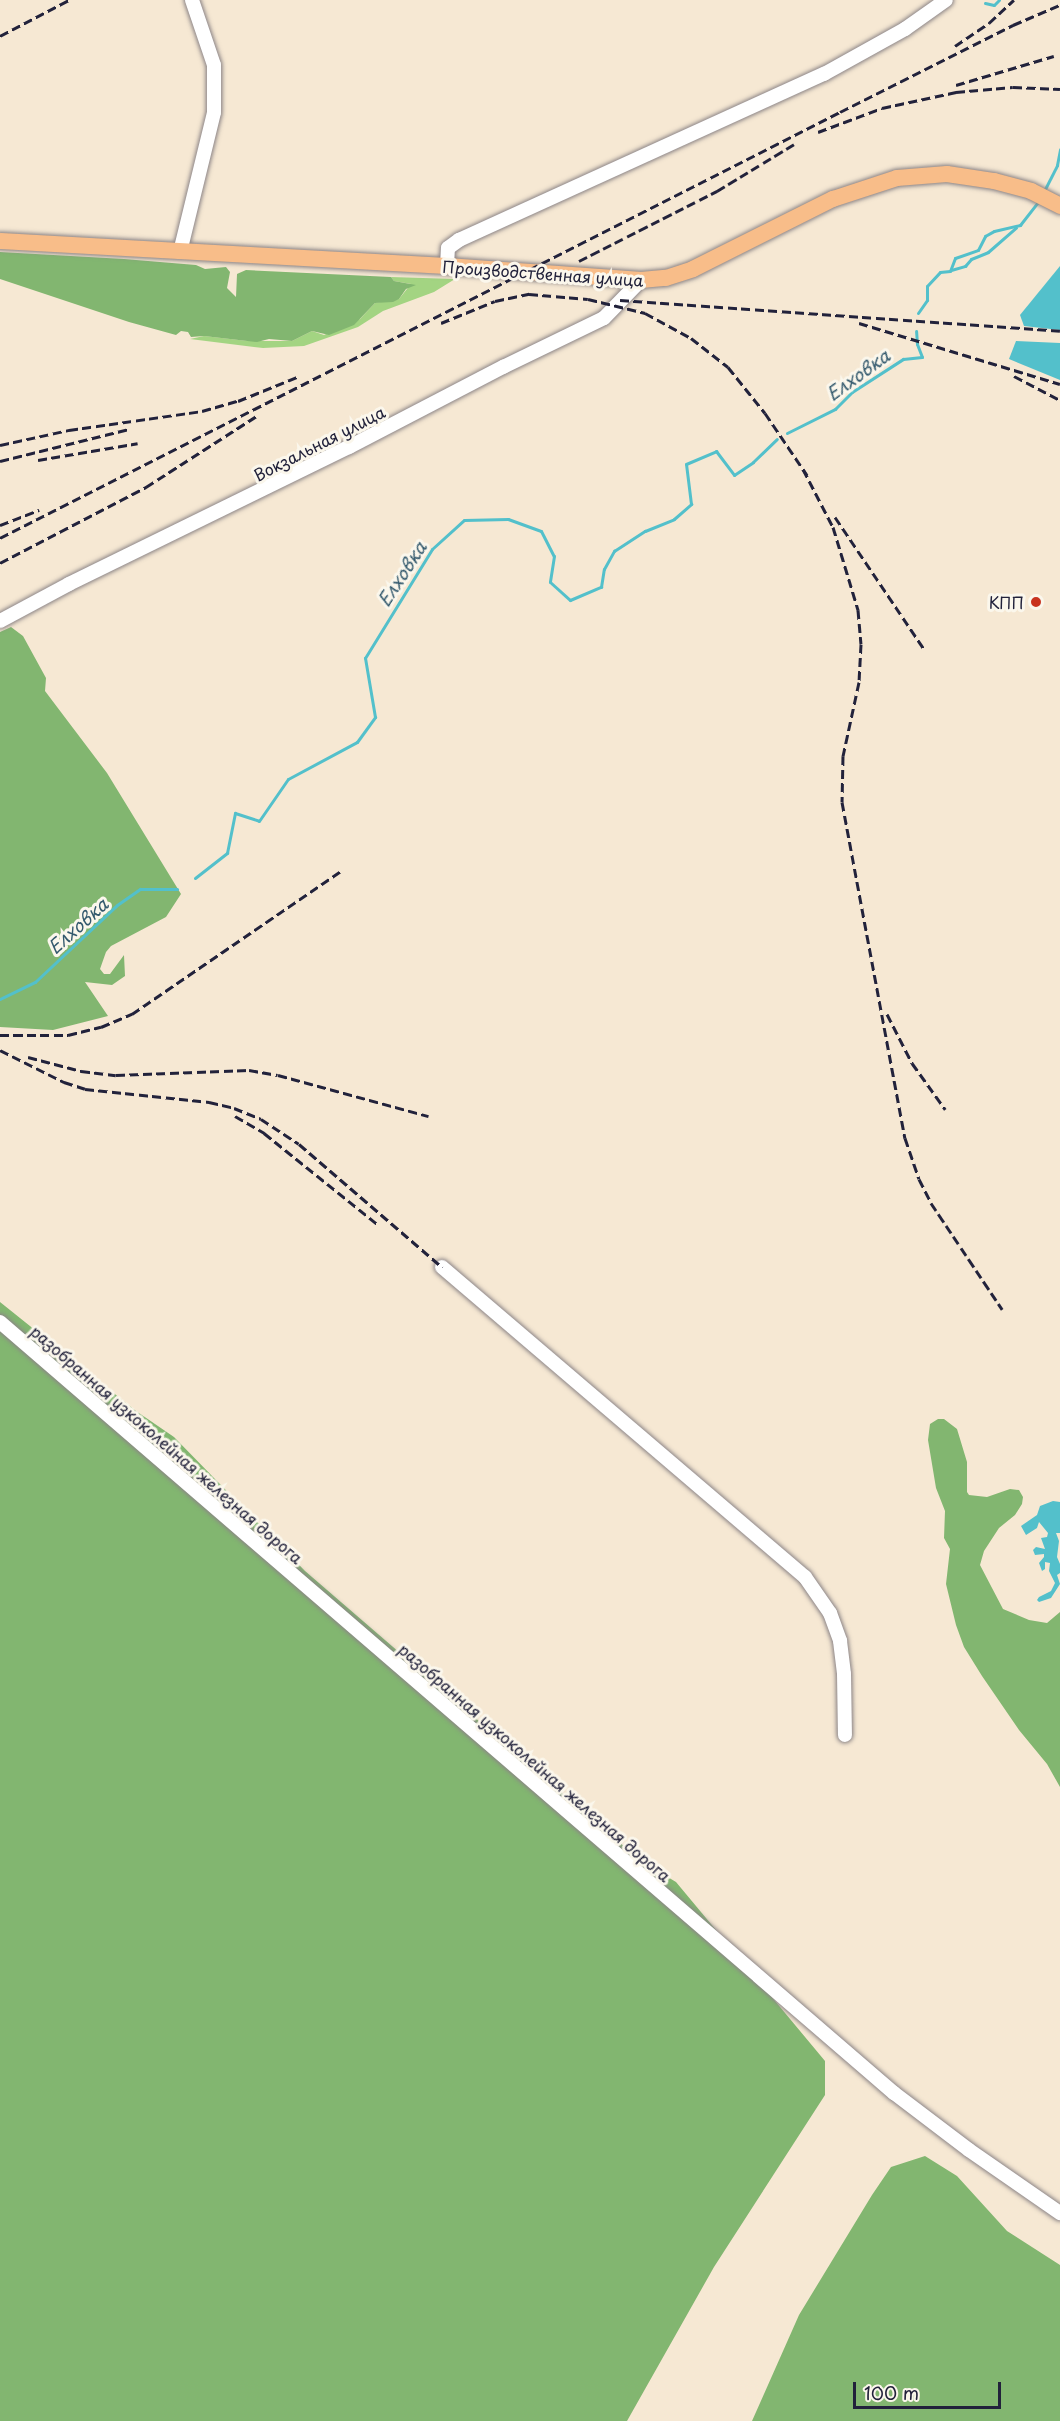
<!DOCTYPE html>
<meta charset="utf-8">
<style>
body{margin:0}
#map{position:relative;width:1060px;height:2421px;overflow:hidden;background:#f6e8d3;font-family:"Playpen Sans",sans-serif}
div>[style]{position:absolute}
.green>*{inset:0;background:#a3d482}
.forest>*{inset:0;background:#82b670}
.water>*{inset:0;background:#53c0cb}
.stream>*{height:3px;margin:-1.5px;padding:0 1.5px;transform-origin:1.5px;border-radius:1.5px;background:#53c0cb}
.roads{filter:drop-shadow(0 0 2px #8c8587) drop-shadow(0 0 2px #8c8587)}
.minor>*{height:14px;margin:-7px;padding:0 7px;transform-origin:7px;border-radius:7px;background:#fff}
.major>*{height:16px;margin:-8px;padding:0 8px;transform-origin:8px;border-radius:8px;background:#f8bd89}
.rail>*{height:3px;margin-top:-1.5px;transform-origin:0;background:repeating-linear-gradient(90deg,#22223b 0 9px,transparent 0 13.5px)}
.dots>*{width:16px;height:16px;translate:-50% -50%;box-sizing:border-box;border:3px solid #fbf7ec;border-radius:50%}
span{translate:-50% -50%;white-space:nowrap;text-align:center;line-height:1.15;-webkit-text-stroke:6px #fbf7ec;paint-order:stroke}
.street-label{font-size:16px;color:#22223b}
.poi-label{font-size:16px;color:#22223b}
.right{translate:-100% -50%;text-align:right}
.water-label{font-size:18px;color:#33596d;font-style:italic}
.scale{position:absolute;left:853px;top:2382px;width:148px;height:27px;box-sizing:border-box;border:3px solid #22223b;border-top:0;padding-left:8px;font-size:18px;line-height:21px;white-space:nowrap;color:#22223b;-webkit-text-stroke:4px #fbf7ec;paint-order:stroke}
</style>
<div id="map">
<div class="green">
<div style="clip-path:polygon(391px 277px,455px 279px,434px 292px,383px 311px,358px 327px,304px 346px,263px 348px,190px 339px,204px 336px,248px 341px,292px 341px,312px 331px,324px 335px,360px 319px,375px 303px,399px 299px,411px 284px,394px 281px)"></div>
</div>
<div class="forest">
<div style="clip-path:polygon(0 252px,124px 259px,196px 265px,205px 269px,226px 267px,230px 272px,227px 288px,236px 297px,237px 274px,246px 270px,391px 277px,394px 281px,416px 285px,406px 289px,399px 299px,393px 302px,375px 303px,354px 325px,329px 335px,312px 331px,292px 341px,269px 339px,257px 342px,204px 336px,191px 337px,188px 332px,181px 331px,176px 335px,129px 322px,0 279px)"></div>
<div style="clip-path:polygon(11px 627px,23px 636px,46px 678px,45px 691px,107px 773px,181px 894px,166px 917px,111px 946px,106px 952px,100px 969px,104px 974px,110px 974px,124px 955px,125px 976px,112px 985px,85px 982px,108px 1016px,53px 1030px,0 1027px,0 632px)"></div>
<div style="clip-path:polygon(0 1302px,136px 1411px,174px 1437px,305px 1571px,641px 1861px,676px 1882px,825px 2061px,825px 2095px,714px 2267px,627px 2421px,0 2421px)"></div>
<div style="clip-path:polygon(938px 1419px,944px 1419px,957px 1429px,967px 1462px,967px 1492px,969px 1495px,987px 1497px,1010px 1489px,1019px 1490px,1023px 1497px,1022px 1504px,1015px 1515px,999px 1528px,984px 1551px,980px 1565px,1003px 1609px,1029px 1620px,1047px 1623px,1060px 1612px,1060px 1787px,1047px 1764px,1019px 1730px,982px 1676px,964px 1647px,956px 1625px,946px 1584px,950px 1549px,944px 1538px,945px 1511px,936px 1488px,928px 1440px,930px 1424px)"></div>
<div style="clip-path:polygon(925px 2156px,957px 2176px,1007px 2231px,1060px 2265px,1060px 2421px,752px 2421px,799px 2315px,872px 2195px,891px 2167px)"></div>
</div>
<div class="water">
<div style="clip-path:polygon(1060px 266px,1060px 330px,1024px 326px,1020px 315px)"></div>
<div style="clip-path:polygon(1016px 341px,1060px 343px,1060px 380px,1009px 359px)"></div>
<div style="clip-path:polygon(1053px 1501px,1060px 1502px,1060px 1533px,1056px 1533px,1059px 1541px,1057px 1557px,1060px 1564px,1060px 1573px,1057px 1575px,1060px 1584px,1051px 1598px,1039px 1602px,1037px 1600px,1039px 1597px,1051px 1591px,1055px 1583px,1049px 1571px,1050px 1563px,1045px 1562px,1045px 1569px,1042px 1571px,1039px 1563px,1044px 1557px,1044px 1554px,1035px 1555px,1033px 1550px,1036px 1547px,1045px 1549px,1041px 1538px,1047px 1537px,1048px 1533px,1039px 1522px,1037px 1528px,1026px 1535px,1021px 1526px,1037px 1515px,1040px 1506px)"></div>
</div>
<div class="stream">
<div style="left:985px;top:3px;width:9px;rotate:13deg"></div>
<div style="left:994px;top:5px;width:7px;rotate:-45deg"></div>
<div style="left:1044px;top:191px;width:29px;rotate:-63deg"></div>
<div style="left:1057px;top:165px;width:16px;rotate:-79deg"></div>
<div style="left:951px;top:270px;width:15px;rotate:-16deg"></div>
<div style="left:965px;top:266px;width:9px;rotate:-49deg"></div>
<div style="left:971px;top:259px;width:18px;rotate:-22deg"></div>
<div style="left:988px;top:252px;width:37px;rotate:-41deg"></div>
<div style="left:918px;top:313px;width:16px;rotate:-55deg"></div>
<div style="left:927px;top:300px;width:14px;rotate:-90deg"></div>
<div style="left:927px;top:286px;width:19px;rotate:-47deg"></div>
<div style="left:940px;top:272px;width:10px;rotate:-6deg"></div>
<div style="left:950px;top:271px;width:14px;rotate:-69deg"></div>
<div style="left:955px;top:258px;width:24px;rotate:-19deg"></div>
<div style="left:978px;top:250px;width:16px;rotate:-63deg"></div>
<div style="left:985px;top:236px;width:10px;rotate:-29deg"></div>
<div style="left:994px;top:231px;width:27px;rotate:-13deg"></div>
<div style="left:1020px;top:225px;width:29px;rotate:-52deg"></div>
<div style="left:787px;top:433px;width:54px;rotate:-26.6deg"></div>
<div style="left:835px;top:409px;width:24px;rotate:-45deg"></div>
<div style="left:852px;top:392px;width:61px;rotate:-32.9deg"></div>
<div style="left:903px;top:359px;width:19px;rotate:-6deg"></div>
<div style="left:922px;top:357px;width:14px;rotate:-111deg"></div>
<div style="left:917px;top:344px;width:13px;rotate:-94deg"></div>
<div style="left:195px;top:878px;width:41px;rotate:-38deg"></div>
<div style="left:227px;top:853px;width:41px;rotate:-78.7deg"></div>
<div style="left:235px;top:813px;width:25px;rotate:18deg"></div>
<div style="left:259px;top:821px;width:51px;rotate:-55.4deg"></div>
<div style="left:288px;top:779px;width:78px;rotate:-28.2deg"></div>
<div style="left:357px;top:742px;width:31px;rotate:-54deg"></div>
<div style="left:375px;top:717px;width:60px;rotate:-99.6deg"></div>
<div style="left:365px;top:658px;width:128px;rotate:-58.4deg"></div>
<div style="left:432px;top:549px;width:43px;rotate:-42.2deg"></div>
<div style="left:464px;top:520px;width:44px;rotate:-1.3deg"></div>
<div style="left:508px;top:519px;width:35px;rotate:20deg"></div>
<div style="left:541px;top:531px;width:28px;rotate:63deg"></div>
<div style="left:554px;top:556px;width:26px;rotate:99deg"></div>
<div style="left:550px;top:582px;width:27px;rotate:42deg"></div>
<div style="left:570px;top:600px;width:34px;rotate:-23deg"></div>
<div style="left:601px;top:587px;width:18px;rotate:-81deg"></div>
<div style="left:604px;top:569px;width:21px;rotate:-61deg"></div>
<div style="left:614px;top:551px;width:37px;rotate:-33deg"></div>
<div style="left:645px;top:531px;width:31px;rotate:-22deg"></div>
<div style="left:674px;top:519px;width:23px;rotate:-41deg"></div>
<div style="left:691px;top:504px;width:40px;rotate:-97.1deg"></div>
<div style="left:686px;top:464px;width:33px;rotate:-23deg"></div>
<div style="left:716px;top:451px;width:30px;rotate:53deg"></div>
<div style="left:734px;top:475px;width:23px;rotate:-34deg"></div>
<div style="left:753px;top:462px;width:33px;rotate:-44deg"></div>
<div style="left:0;top:999px;width:39px;rotate:-26deg"></div>
<div style="left:35px;top:982px;width:112px;rotate:-43.2deg"></div>
<div style="left:117px;top:905px;width:28px;rotate:-35deg"></div>
<div style="left:140px;top:889px;width:37px"></div>
</div>
<div class="roads">
<div class="minor">
<div style="left:180px;top:252px;width:144px;rotate:-76.3deg"></div>
<div style="left:214px;top:112px;width:47px;rotate:-90deg"></div>
<div style="left:214px;top:65px;width:69px;rotate:-108.7deg"></div>
<div style="left:447px;top:266px;width:18px;rotate:-87deg"></div>
<div style="left:448px;top:248px;width:14px;rotate:-36deg"></div>
<div style="left:459px;top:240px;width:401px;rotate:-24.5deg"></div>
<div style="left:824px;top:74px;width:93px;rotate:-29.1deg"></div>
<div style="left:905px;top:29px;width:50px;rotate:-35.3deg"></div>
<div style="left:0;top:621px;width:78px;rotate:-28.2deg"></div>
<div style="left:69px;top:584px;width:312px;rotate:-26.1deg"></div>
<div style="left:349px;top:447px;width:174px;rotate:-27.5deg"></div>
<div style="left:503px;top:367px;width:112px;rotate:-25.9deg"></div>
<div style="left:604px;top:318px;width:53px;rotate:-45.8deg"></div>
<div style="left:442px;top:1267px;width:477px;rotate:40.5deg"></div>
<div style="left:805px;top:1577px;width:44px;rotate:55.2deg"></div>
<div style="left:830px;top:1613px;width:30px;rotate:70deg"></div>
<div style="left:840px;top:1641px;width:33px;rotate:83deg"></div>
<div style="left:844px;top:1674px;width:61px;rotate:89.1deg"></div>
<div style="left:0;top:1322px;width:1181px;rotate:40.78deg"></div>
<div style="left:894px;top:2093px;width:94px;rotate:37.2deg"></div>
<div style="left:969px;top:2150px;width:111px;rotate:34.7deg"></div>
</div>
<div class="major">
<div style="left:0;top:241px;width:448px;rotate:3.2deg"></div>
<div style="left:447px;top:266px;width:195px;rotate:4.1deg"></div>
<div style="left:641px;top:280px;width:25px;rotate:-5deg"></div>
<div style="left:666px;top:278px;width:28px;rotate:-18deg"></div>
<div style="left:693px;top:269px;width:157px;rotate:-26.6deg"></div>
<div style="left:833px;top:199px;width:67px;rotate:-18.2deg"></div>
<div style="left:897px;top:178px;width:50px;rotate:-4.6deg"></div>
<div style="left:947px;top:174px;width:48px;rotate:8.5deg"></div>
<div style="left:994px;top:181px;width:38px;rotate:15deg"></div>
<div style="left:1031px;top:191px;width:33px;rotate:27deg"></div>
</div>
</div>
<div class="rail">
<div style="left:0;top:36px;width:78px;rotate:-27.6deg"></div>
<div style="left:955px;top:46px;width:41px;rotate:-34.1deg"></div>
<div style="left:989px;top:23px;width:34px;rotate:-43deg"></div>
<div style="left:956px;top:85px;width:102px;rotate:-16.5deg"></div>
<div style="left:818px;top:132px;width:68px;rotate:-20.6deg"></div>
<div style="left:882px;top:108px;width:76px;rotate:-12.2deg"></div>
<div style="left:956px;top:92px;width:57px;rotate:-5deg"></div>
<div style="left:1013px;top:87px;width:47px;rotate:2.4deg"></div>
<div style="left:579px;top:261px;width:155px;rotate:-26.9deg"></div>
<div style="left:717px;top:191px;width:92px;rotate:-31.3deg"></div>
<div style="left:620px;top:300px;width:441px;rotate:4deg"></div>
<div style="left:441px;top:323px;width:58px;rotate:-22.2deg"></div>
<div style="left:495px;top:301px;width:35px;rotate:-12deg"></div>
<div style="left:529px;top:294px;width:59px;rotate:4.8deg"></div>
<div style="left:588px;top:299px;width:59px;rotate:13.8deg"></div>
<div style="left:645px;top:313px;width:52px;rotate:28.5deg"></div>
<div style="left:691px;top:338px;width:47px;rotate:38.1deg"></div>
<div style="left:728px;top:367px;width:59px;rotate:51.2deg"></div>
<div style="left:765px;top:413px;width:75px;rotate:55.9deg"></div>
<div style="left:859px;top:323px;width:210px;rotate:16.9deg"></div>
<div style="left:1014px;top:376px;width:52px;rotate:27.6deg"></div>
<div style="left:0;top:445px;width:71px;rotate:-12.3deg"></div>
<div style="left:69px;top:430px;width:134px;rotate:-8.1deg"></div>
<div style="left:202px;top:411px;width:37px;rotate:-16deg"></div>
<div style="left:238px;top:401px;width:64px;rotate:-22.1deg"></div>
<div style="left:38px;top:460px;width:101px;rotate:-9.6deg"></div>
<div style="left:0;top:461px;width:133px;rotate:-13.9deg"></div>
<div style="left:803px;top:469px;width:65px;rotate:62.7deg"></div>
<div style="left:833px;top:527px;width:87px;rotate:73.2deg"></div>
<div style="left:858px;top:610px;width:34px;rotate:85deg"></div>
<div style="left:861px;top:644px;width:38px;rotate:93deg"></div>
<div style="left:859px;top:682px;width:76px;rotate:102.2deg"></div>
<div style="left:843px;top:756px;width:46px;rotate:91.2deg"></div>
<div style="left:842px;top:802px;width:342px;rotate:79.4deg"></div>
<div style="left:905px;top:1138px;width:43px;rotate:71.1deg"></div>
<div style="left:919px;top:1179px;width:27px;rotate:63deg"></div>
<div style="left:931px;top:1203px;width:128px;rotate:56.2deg"></div>
<div style="left:835px;top:517px;width:159px;rotate:56deg"></div>
<div style="left:0;top:525px;width:42px;rotate:-21deg"></div>
<div style="left:0;top:538px;width:942px;rotate:-26.89deg"></div>
<div style="left:840px;top:112px;width:194px;rotate:-26.7deg"></div>
<div style="left:1013px;top:25px;width:51px;rotate:-23.1deg"></div>
<div style="left:0;top:563px;width:165px;rotate:-27.5deg"></div>
<div style="left:146px;top:487px;width:133px;rotate:-32.7deg"></div>
<div style="left:887px;top:1014px;width:55px;rotate:63deg"></div>
<div style="left:912px;top:1063px;width:57px;rotate:54.3deg"></div>
<div style="left:0;top:1035px;width:68px"></div>
<div style="left:68px;top:1035px;width:34px;rotate:-14deg"></div>
<div style="left:101px;top:1027px;width:34px;rotate:-23deg"></div>
<div style="left:132px;top:1014px;width:255px;rotate:-34.4deg"></div>
<div style="left:0;top:1050px;width:72px;rotate:26.6deg"></div>
<div style="left:64px;top:1082px;width:22px;rotate:18deg"></div>
<div style="left:85px;top:1089px;width:125px;rotate:6deg"></div>
<div style="left:209px;top:1102px;width:26px;rotate:13deg"></div>
<div style="left:234px;top:1108px;width:29px;rotate:22deg"></div>
<div style="left:261px;top:1119px;width:45px;rotate:33.3deg"></div>
<div style="left:299px;top:1144px;width:189px;rotate:40.7deg"></div>
<div style="left:28px;top:1057px;width:55px;rotate:14.8deg"></div>
<div style="left:81px;top:1071px;width:35px;rotate:7deg"></div>
<div style="left:116px;top:1075px;width:133px;rotate:-2.2deg"></div>
<div style="left:249px;top:1070px;width:29px;rotate:10deg"></div>
<div style="left:278px;top:1075px;width:156px;rotate:15.3deg"></div>
<div style="left:235px;top:1116px;width:34px;rotate:30deg"></div>
<div style="left:264px;top:1133px;width:145px;rotate:38.8deg"></div>
</div>
<div class="dots">
<div style="left:1036px;top:602px;background:#c8321e"></div>
</div>
<div class="street-label">
<span style="left:543px;top:273px;rotate:4deg">Производственная улица</span>
<span style="left:319px;top:443px;rotate:-27deg">Вокзальная улица</span>
<span style="left:167px;top:1444px;rotate:41deg">разобранная узкоколейная железная дорога</span>
<span style="left:535px;top:1762px;rotate:41deg">разобранная узкоколейная железная дорога</span>
</div>
<div class="poi-label">
<span class="right" style="left:1024px;top:602px">КПП</span>
</div>
<div class="water-label">
<span style="left:858px;top:375px;rotate:-36deg">Елховка</span>
<span style="left:402px;top:574px;rotate:-57deg">Елховка</span>
<span style="left:78px;top:926px;rotate:-42deg">Елховка</span>
</div>
<div class="scale">100 m</div>
</div>
